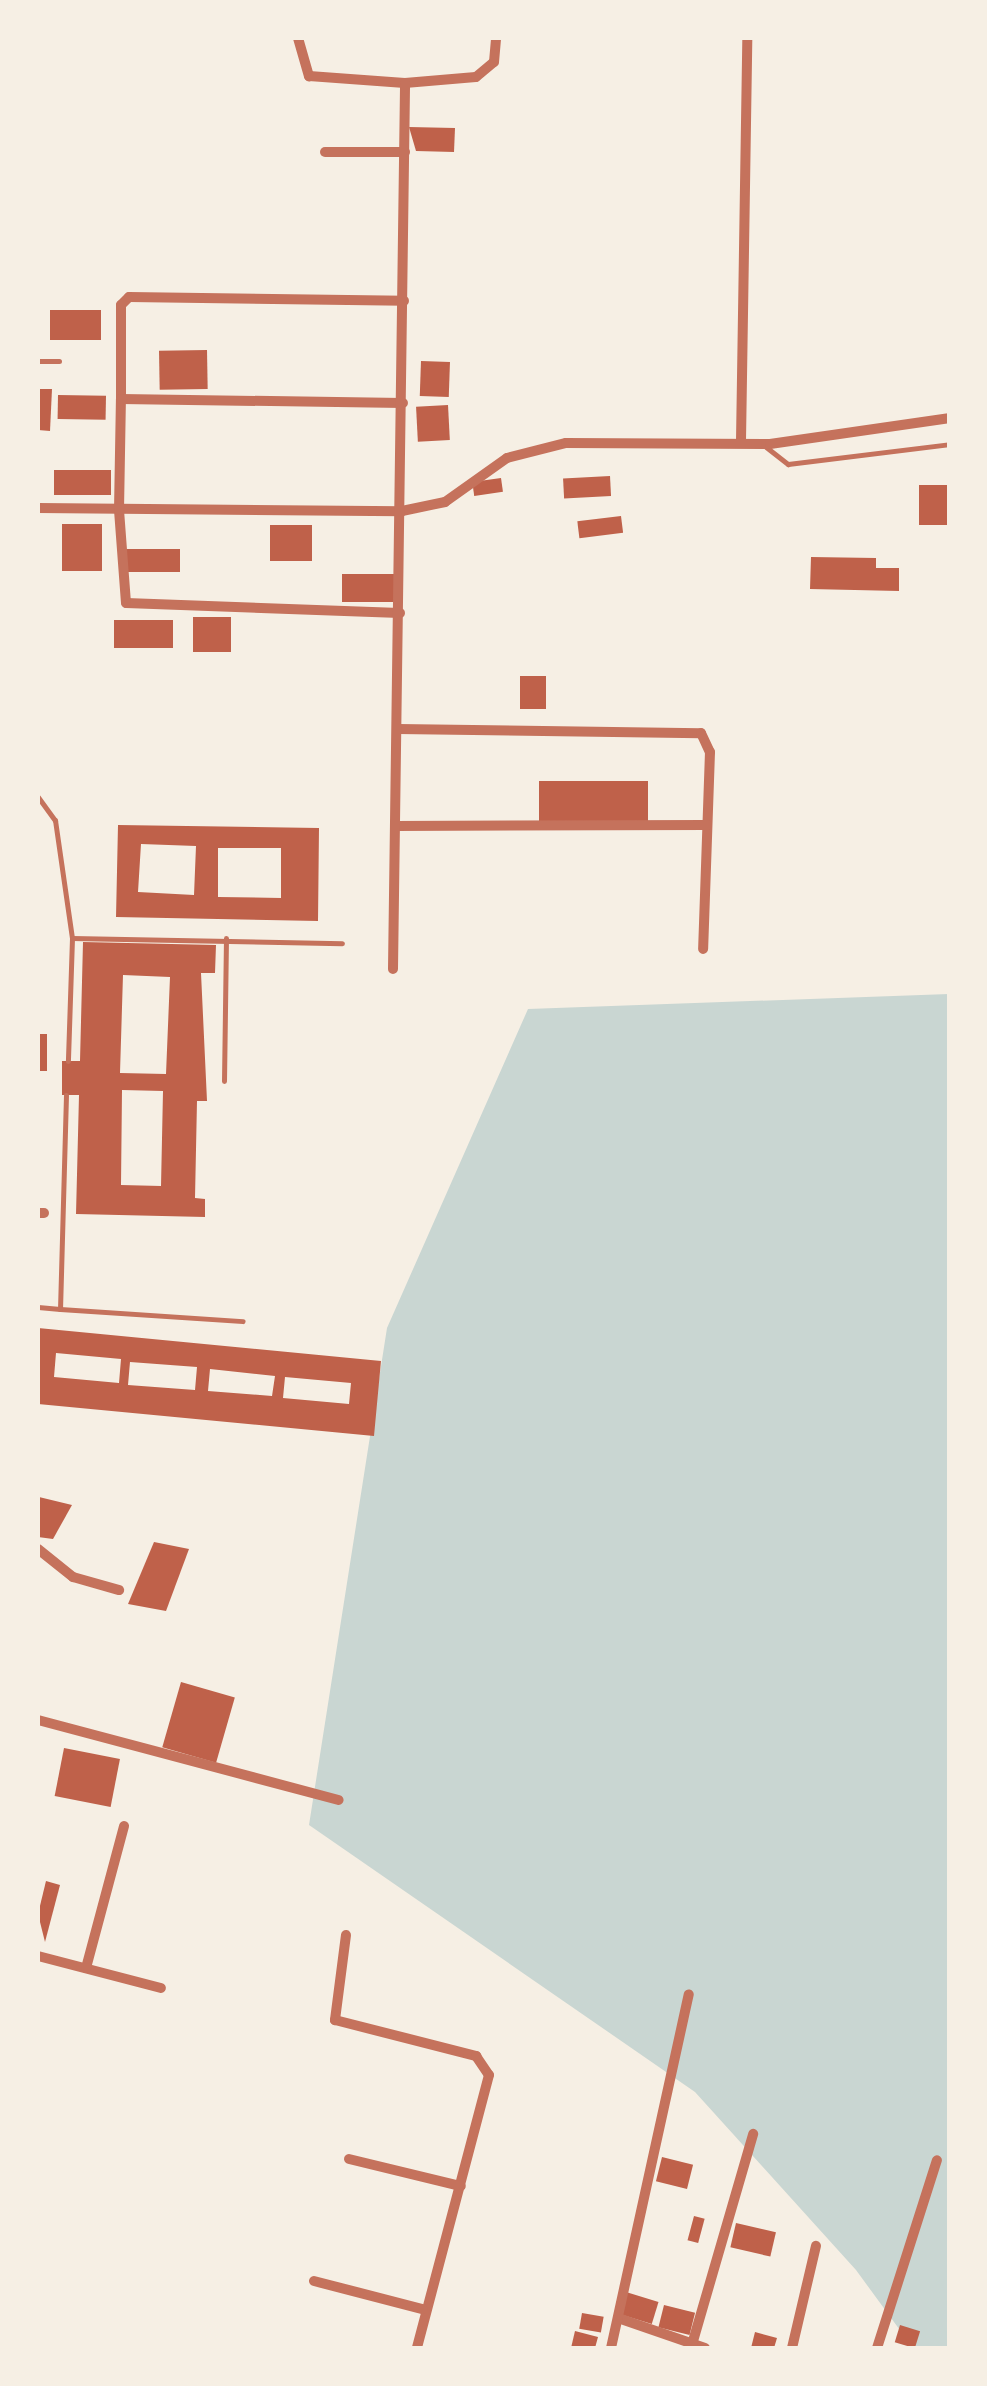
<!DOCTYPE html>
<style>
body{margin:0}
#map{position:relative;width:987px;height:2386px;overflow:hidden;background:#f6efe4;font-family:"Source Sans 3",sans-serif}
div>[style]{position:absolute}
.water>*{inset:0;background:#c9d6d2}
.building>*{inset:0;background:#bf614a;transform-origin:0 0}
.service>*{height:5px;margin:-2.5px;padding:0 2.5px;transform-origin:2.5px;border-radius:2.5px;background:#c5725c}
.minor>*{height:10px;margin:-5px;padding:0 5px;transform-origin:5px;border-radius:5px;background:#c5725c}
span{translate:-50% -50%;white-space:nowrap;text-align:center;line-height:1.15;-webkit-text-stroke:8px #f6efe4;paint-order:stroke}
.frame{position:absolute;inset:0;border:40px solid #f6efe4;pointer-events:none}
</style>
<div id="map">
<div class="water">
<div style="clip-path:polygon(949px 994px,949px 2348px,913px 2348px,856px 2270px,695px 2092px,309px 1825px,387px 1328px,528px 1009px)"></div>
</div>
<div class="building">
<div style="clip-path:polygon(409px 127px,455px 128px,454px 152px,416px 151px)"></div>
<div style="left:101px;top:310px;width:30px;height:51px;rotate:90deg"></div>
<div style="left:207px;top:350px;width:39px;height:48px;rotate:89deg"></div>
<div style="left:421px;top:361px;width:29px;height:35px;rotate:2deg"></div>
<div style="clip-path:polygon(38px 389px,52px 389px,50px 431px,38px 430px)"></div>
<div style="left:58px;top:395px;width:48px;height:24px;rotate:1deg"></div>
<div style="left:448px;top:405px;width:35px;height:32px;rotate:87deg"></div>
<div style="left:54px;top:470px;width:57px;height:25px"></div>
<div style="left:610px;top:476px;width:20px;height:47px;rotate:87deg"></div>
<div style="left:501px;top:478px;width:14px;height:29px;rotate:82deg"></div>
<div style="left:950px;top:485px;width:40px;height:31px;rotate:90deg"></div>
<div style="left:621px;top:516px;width:17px;height:44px;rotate:83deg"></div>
<div style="left:62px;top:524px;width:40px;height:47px"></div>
<div style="left:270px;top:525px;width:42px;height:36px"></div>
<div style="left:180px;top:549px;width:23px;height:54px;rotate:90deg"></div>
<div style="clip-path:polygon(811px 557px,876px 558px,876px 568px,899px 568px,899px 591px,810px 589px)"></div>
<div style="left:394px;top:574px;width:28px;height:52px;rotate:90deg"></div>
<div style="left:193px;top:617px;width:38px;height:35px"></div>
<div style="left:114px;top:620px;width:59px;height:28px"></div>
<div style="left:520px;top:676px;width:26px;height:33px"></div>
<div style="left:648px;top:781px;width:40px;height:109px;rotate:90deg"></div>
<div style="clip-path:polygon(evenodd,118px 825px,319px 828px,318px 921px,116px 917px,118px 825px,141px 844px,196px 846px,194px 895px,138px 892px,141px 844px,118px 825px,218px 848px,281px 848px,281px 898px,218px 897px,218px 848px)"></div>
<div style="clip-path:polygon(evenodd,83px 942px,216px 945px,215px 973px,201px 973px,207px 1101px,197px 1101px,195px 1198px,205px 1199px,205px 1217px,76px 1214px,79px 1095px,62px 1095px,62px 1061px,80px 1061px,83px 942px,123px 975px,170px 977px,166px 1074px,120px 1073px,123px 975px,83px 942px,122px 1090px,163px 1091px,161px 1186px,121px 1185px,122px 1090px)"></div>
<div style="left:38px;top:1034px;width:9px;height:37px"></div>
<div style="clip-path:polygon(evenodd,38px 1328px,381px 1361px,374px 1436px,38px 1404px,38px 1328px,56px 1353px,121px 1359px,119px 1383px,54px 1377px,56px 1353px,38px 1328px,130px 1362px,197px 1367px,195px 1390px,128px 1385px,130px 1362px,38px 1328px,210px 1369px,275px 1376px,272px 1396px,208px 1391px,210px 1369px,38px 1328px,285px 1377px,351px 1383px,349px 1404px,283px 1398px,285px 1377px)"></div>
<div style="clip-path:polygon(39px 1497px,72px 1505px,53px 1539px,38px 1537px)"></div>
<div style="clip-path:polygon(154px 1542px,189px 1549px,166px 1611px,128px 1604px)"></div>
<div style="left:181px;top:1682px;width:56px;height:68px;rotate:16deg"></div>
<div style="left:64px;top:1748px;width:57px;height:49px;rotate:11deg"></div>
<div style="clip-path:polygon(46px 1881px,60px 1885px,45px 1942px,38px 1914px)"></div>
<div style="left:662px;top:2157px;width:32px;height:25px;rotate:14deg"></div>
<div style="left:694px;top:2216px;width:11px;height:25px;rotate:15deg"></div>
<div style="left:736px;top:2223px;width:41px;height:25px;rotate:13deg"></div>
<div style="left:626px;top:2292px;width:34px;height:23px;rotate:17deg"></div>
<div style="left:664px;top:2305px;width:32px;height:23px;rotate:14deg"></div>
<div style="left:582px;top:2313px;width:22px;height:16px;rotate:10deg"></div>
<div style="left:900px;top:2325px;width:21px;height:18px;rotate:17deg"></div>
<div style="clip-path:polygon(575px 2331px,598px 2337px,595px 2348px,571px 2348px)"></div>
<div style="clip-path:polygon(755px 2332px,777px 2338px,774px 2348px,751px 2348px)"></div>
</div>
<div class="service">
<div style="left:38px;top:361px;width:21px"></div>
<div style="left:766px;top:447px;width:28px;rotate:38deg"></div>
<div style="left:788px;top:464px;width:163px;rotate:-7deg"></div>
<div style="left:38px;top:797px;width:29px;rotate:54deg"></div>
<div style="left:55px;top:820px;width:119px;rotate:81.8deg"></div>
<div style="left:72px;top:938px;width:123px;rotate:91.9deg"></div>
<div style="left:72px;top:938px;width:270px;rotate:1.1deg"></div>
<div style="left:224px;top:1081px;width:143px;rotate:-89.2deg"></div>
<div style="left:66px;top:1095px;width:214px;rotate:91.6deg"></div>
<div style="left:60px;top:1309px;width:183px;rotate:3.8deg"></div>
<div style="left:38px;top:1307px;width:22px;rotate:5deg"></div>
</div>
<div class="minor">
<div style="left:298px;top:38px;width:40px;rotate:74deg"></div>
<div style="left:309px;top:76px;width:96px;rotate:4.2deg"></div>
<div style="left:405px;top:83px;width:71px;rotate:-4.8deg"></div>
<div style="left:476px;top:77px;width:23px;rotate:-40deg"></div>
<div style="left:494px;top:62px;width:24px;rotate:-85deg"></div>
<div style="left:325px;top:152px;width:80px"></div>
<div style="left:121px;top:399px;width:94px;rotate:-90deg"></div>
<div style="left:121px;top:305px;width:11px;rotate:-45deg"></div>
<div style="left:129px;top:297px;width:275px;rotate:0.8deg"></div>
<div style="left:741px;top:441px;width:403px;rotate:-89.1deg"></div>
<div style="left:38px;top:508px;width:364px;rotate:0.5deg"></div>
<div style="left:402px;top:511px;width:44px;rotate:-11.8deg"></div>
<div style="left:445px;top:502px;width:76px;rotate:-35.4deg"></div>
<div style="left:507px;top:458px;width:61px;rotate:-14.3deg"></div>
<div style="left:566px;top:443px;width:204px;rotate:0.3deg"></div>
<div style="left:770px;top:444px;width:182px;rotate:-8.2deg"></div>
<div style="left:400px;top:613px;width:274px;rotate:-177.9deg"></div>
<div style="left:126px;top:603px;width:93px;rotate:-94.3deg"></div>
<div style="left:119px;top:510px;width:111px;rotate:-89deg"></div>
<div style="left:121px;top:399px;width:282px;rotate:0.8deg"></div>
<div style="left:398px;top:729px;width:303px;rotate:0.8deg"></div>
<div style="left:701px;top:733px;width:21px;rotate:65deg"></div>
<div style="left:710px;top:752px;width:197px;rotate:92deg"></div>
<div style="left:396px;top:826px;width:311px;rotate:-0.2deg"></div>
<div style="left:393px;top:969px;width:886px;rotate:-89.22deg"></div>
<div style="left:38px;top:1213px;width:6px"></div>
<div style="left:38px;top:1549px;width:45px;rotate:38.7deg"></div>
<div style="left:73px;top:1577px;width:48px;rotate:15.8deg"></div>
<div style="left:38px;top:1720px;width:311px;rotate:14.9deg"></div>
<div style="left:346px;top:1935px;width:86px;rotate:97.4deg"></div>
<div style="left:335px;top:2020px;width:146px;rotate:14.3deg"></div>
<div style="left:476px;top:2056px;width:23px;rotate:56deg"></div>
<div style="left:489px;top:2075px;width:282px;rotate:104.8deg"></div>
<div style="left:38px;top:1956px;width:127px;rotate:14.6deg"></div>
<div style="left:86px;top:1968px;width:147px;rotate:-75deg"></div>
<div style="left:349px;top:2159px;width:115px;rotate:13.6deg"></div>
<div style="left:314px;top:2281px;width:112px;rotate:14.5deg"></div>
<div style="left:618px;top:2318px;width:92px;rotate:19deg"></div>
<div style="left:611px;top:2348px;width:362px;rotate:-77.6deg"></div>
<div style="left:691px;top:2348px;width:223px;rotate:-73.8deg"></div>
<div style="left:792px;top:2348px;width:105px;rotate:-76.8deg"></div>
<div style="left:877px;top:2348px;width:197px;rotate:-72.3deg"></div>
</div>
<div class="frame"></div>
</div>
